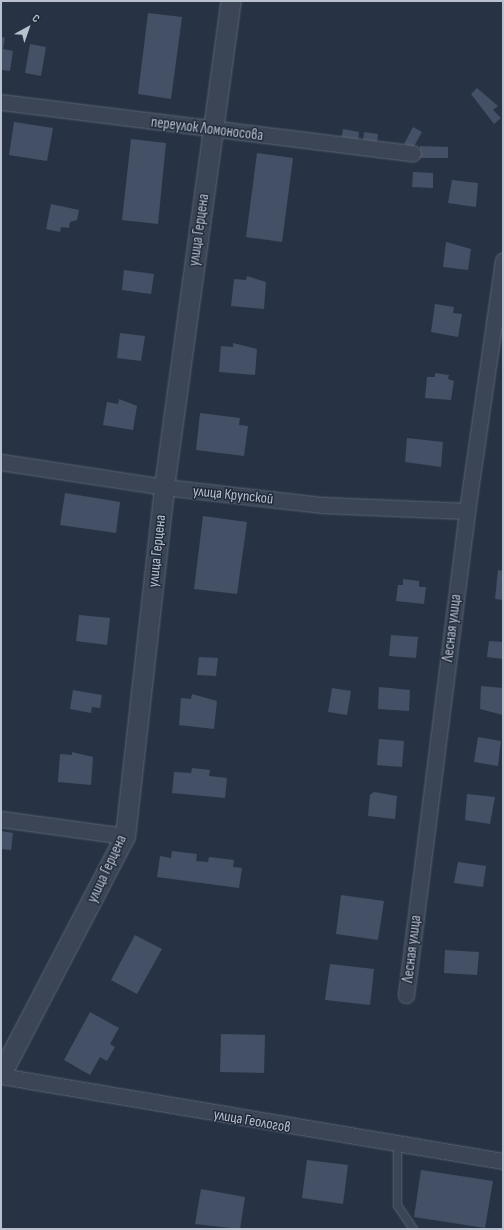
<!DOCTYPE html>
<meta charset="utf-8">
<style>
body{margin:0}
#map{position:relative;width:504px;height:1230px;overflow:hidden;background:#273345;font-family:"Sofia Sans Condensed",sans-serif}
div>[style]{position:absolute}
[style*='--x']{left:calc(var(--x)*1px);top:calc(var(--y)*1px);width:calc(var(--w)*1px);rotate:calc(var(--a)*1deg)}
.building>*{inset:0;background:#445065}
.roads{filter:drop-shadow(0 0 1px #5a6372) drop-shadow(0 0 1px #5a6372)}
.service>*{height:7px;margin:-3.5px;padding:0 3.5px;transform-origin:3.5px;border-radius:3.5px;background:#3b4555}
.minor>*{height:15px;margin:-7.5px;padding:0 7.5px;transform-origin:7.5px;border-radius:7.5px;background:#3b4555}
.tertiary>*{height:19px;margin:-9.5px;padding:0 9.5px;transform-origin:9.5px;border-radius:9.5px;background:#3b4555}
span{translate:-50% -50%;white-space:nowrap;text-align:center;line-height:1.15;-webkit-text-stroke:3px #202a3a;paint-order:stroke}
.street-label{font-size:15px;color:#b9c0ce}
.frame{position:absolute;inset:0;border:2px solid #b9c0ce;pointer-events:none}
.north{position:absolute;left:8px;top:8px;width:40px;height:40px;-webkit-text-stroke:3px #202a3a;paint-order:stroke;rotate:40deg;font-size:11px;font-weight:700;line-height:16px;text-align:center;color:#b9c0ce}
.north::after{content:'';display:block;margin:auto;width:14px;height:18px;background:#b9c0ce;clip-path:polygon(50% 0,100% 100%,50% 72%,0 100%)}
</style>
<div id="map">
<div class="building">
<i style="clip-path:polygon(148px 13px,182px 17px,171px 99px,138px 94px)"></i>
<i style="clip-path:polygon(1px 37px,5px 38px,3px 49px,13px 51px,10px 71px,1px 70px)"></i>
<i style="clip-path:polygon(30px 44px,46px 47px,41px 76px,25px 73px)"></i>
<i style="clip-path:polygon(477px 88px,498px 106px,493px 110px,501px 118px,494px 124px,471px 94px)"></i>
<i style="clip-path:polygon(14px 122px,53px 128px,47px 161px,9px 155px)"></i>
<i style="clip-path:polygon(413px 127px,422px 132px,413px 148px,404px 144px)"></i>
<i style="clip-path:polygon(343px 129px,359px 132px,358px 142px,341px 139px)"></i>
<i style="clip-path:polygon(364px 132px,378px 134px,377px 143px,363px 141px)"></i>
<i style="clip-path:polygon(131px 139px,166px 143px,158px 224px,122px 220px)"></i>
<i style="clip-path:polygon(420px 146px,448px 147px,448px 158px,420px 158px)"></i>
<i style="clip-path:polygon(257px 153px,293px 158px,282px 242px,246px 237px)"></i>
<i style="clip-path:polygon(413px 172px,433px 173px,433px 188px,412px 187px)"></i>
<i style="clip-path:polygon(452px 180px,478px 183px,476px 207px,448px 203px)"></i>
<i style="clip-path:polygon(51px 204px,79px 210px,77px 220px,70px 222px,69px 228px,61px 227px,60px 232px,46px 229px)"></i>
<i style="clip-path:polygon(446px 242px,471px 249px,468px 270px,443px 267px)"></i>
<i style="clip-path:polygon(124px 270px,154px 274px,151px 294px,122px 290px)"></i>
<i style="clip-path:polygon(247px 276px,266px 282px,264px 309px,231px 306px,234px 279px,246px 280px)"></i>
<i style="clip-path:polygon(435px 304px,454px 307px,453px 313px,462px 314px,458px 337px,431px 332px)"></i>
<i style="clip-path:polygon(120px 333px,145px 336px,141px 361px,117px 358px)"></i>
<i style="clip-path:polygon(233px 343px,257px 349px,255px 375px,219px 372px,221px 346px,233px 347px)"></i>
<i style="clip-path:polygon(435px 373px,449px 375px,448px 379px,454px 381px,451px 400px,425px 398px,427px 377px,435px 377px)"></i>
<i style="clip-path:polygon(119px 399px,137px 406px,133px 430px,103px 425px,107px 402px,118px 404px)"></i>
<i style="clip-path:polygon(200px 413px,240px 418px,239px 425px,248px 426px,244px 456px,196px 450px)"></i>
<i style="clip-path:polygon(407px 438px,443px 442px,441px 467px,405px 462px)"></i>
<i style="clip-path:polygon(65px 493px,120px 502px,116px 533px,60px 525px)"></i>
<i style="clip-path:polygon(203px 516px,247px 522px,237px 594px,194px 589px)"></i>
<i style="clip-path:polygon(498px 570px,503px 571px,503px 600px,495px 599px)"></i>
<i style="clip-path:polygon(403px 579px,419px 581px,419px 587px,426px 587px,424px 604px,396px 601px,398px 585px,403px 585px)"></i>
<i style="clip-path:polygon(79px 615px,110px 618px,107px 645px,76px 641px)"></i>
<i style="clip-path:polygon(391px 635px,418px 637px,416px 658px,389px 656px)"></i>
<i style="clip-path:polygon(489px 641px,503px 642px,503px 659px,487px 657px)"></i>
<i style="clip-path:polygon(199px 657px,218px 658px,216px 676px,197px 675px)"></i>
<i style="clip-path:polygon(481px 686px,503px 688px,503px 715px,480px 709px)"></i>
<i style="clip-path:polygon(379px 687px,410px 690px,409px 711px,378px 709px)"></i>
<i style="clip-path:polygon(332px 688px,351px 691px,347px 715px,328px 712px)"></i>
<i style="clip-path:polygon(73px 690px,102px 695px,100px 708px,92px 707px,91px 713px,70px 709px)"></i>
<i style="clip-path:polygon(192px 694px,217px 701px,214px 729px,179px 725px,181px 698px,191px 699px)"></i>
<i style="clip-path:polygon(478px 737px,501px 741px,498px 766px,474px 762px)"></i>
<i style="clip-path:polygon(379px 739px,404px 741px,402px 767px,377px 765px)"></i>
<i style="clip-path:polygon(72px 752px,93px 757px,91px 785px,58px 782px,60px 754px,72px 755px)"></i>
<i style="clip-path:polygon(192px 768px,210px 770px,209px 776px,227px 778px,225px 798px,172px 793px,174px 772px,191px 773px)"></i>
<i style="clip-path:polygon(374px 792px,397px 796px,395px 819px,368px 816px,370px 795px)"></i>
<i style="clip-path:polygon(467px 794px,495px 797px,490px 824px,465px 820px)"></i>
<i style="clip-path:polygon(1px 831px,13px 833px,11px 850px,1px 849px)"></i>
<i style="clip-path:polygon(172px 851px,197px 854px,196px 861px,208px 862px,209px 857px,234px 860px,233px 867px,242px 868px,239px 888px,157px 877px,160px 856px,171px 858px)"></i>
<i style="clip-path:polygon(458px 862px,486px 866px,483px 887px,454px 883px)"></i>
<i style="clip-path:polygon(341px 895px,384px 901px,378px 940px,336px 934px)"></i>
<i style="clip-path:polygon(135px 935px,162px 949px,137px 994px,111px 980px)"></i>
<i style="clip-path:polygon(445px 950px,479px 952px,477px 975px,444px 973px)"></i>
<i style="clip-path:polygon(330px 964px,374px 969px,370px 1005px,325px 1000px)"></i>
<i style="clip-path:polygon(90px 1012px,119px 1028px,110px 1044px,115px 1047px,107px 1061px,100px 1057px,90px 1075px,64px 1060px)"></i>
<i style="clip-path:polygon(221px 1034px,265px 1035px,264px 1073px,220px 1072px)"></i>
<i style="clip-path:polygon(307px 1160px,348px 1165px,343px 1204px,302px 1198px)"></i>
<i style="clip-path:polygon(421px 1170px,493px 1181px,485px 1228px,414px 1217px)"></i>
<i style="clip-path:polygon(201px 1189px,245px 1197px,240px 1229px,195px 1224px)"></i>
</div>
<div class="roads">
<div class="service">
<i style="--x:397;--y:1145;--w:60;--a:90"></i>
<i style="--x:397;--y:1205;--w:29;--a:56"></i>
</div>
<div class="minor">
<i style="--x:1;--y:102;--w:415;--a:7.1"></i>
<i style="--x:1;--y:462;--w:165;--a:8.7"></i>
<i style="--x:164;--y:487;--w:160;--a:6.5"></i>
<i style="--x:323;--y:505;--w:144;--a:2.4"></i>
<i style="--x:1;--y:819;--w:125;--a:7.8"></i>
<i style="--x:406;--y:995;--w:488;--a:-82.8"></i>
<i style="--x:467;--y:511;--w:253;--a:-81.8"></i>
<i style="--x:1;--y:1076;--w:509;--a:9.61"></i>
</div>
<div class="tertiary">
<i style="--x:1;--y:1074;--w:268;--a:-62.5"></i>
<i style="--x:125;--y:836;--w:351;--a:-83.6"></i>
<i style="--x:164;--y:487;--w:491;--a:-82.2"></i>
</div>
</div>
<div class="street-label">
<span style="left:207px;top:129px;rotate:7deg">переулок Ломоносова</span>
<span style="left:199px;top:230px;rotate:-82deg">улица Герцена</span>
<span style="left:233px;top:495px;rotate:6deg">улица Крупской</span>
<span style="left:157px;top:551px;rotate:-84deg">улица Герцена</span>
<span style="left:452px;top:628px;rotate:-83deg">Лесная улица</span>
<span style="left:107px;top:869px;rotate:-65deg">улица Герцена</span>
<span style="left:412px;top:949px;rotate:-83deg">Лесная улица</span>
<span style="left:252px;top:1121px;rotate:10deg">улица Геологов</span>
</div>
<div class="frame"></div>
<div class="north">С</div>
</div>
